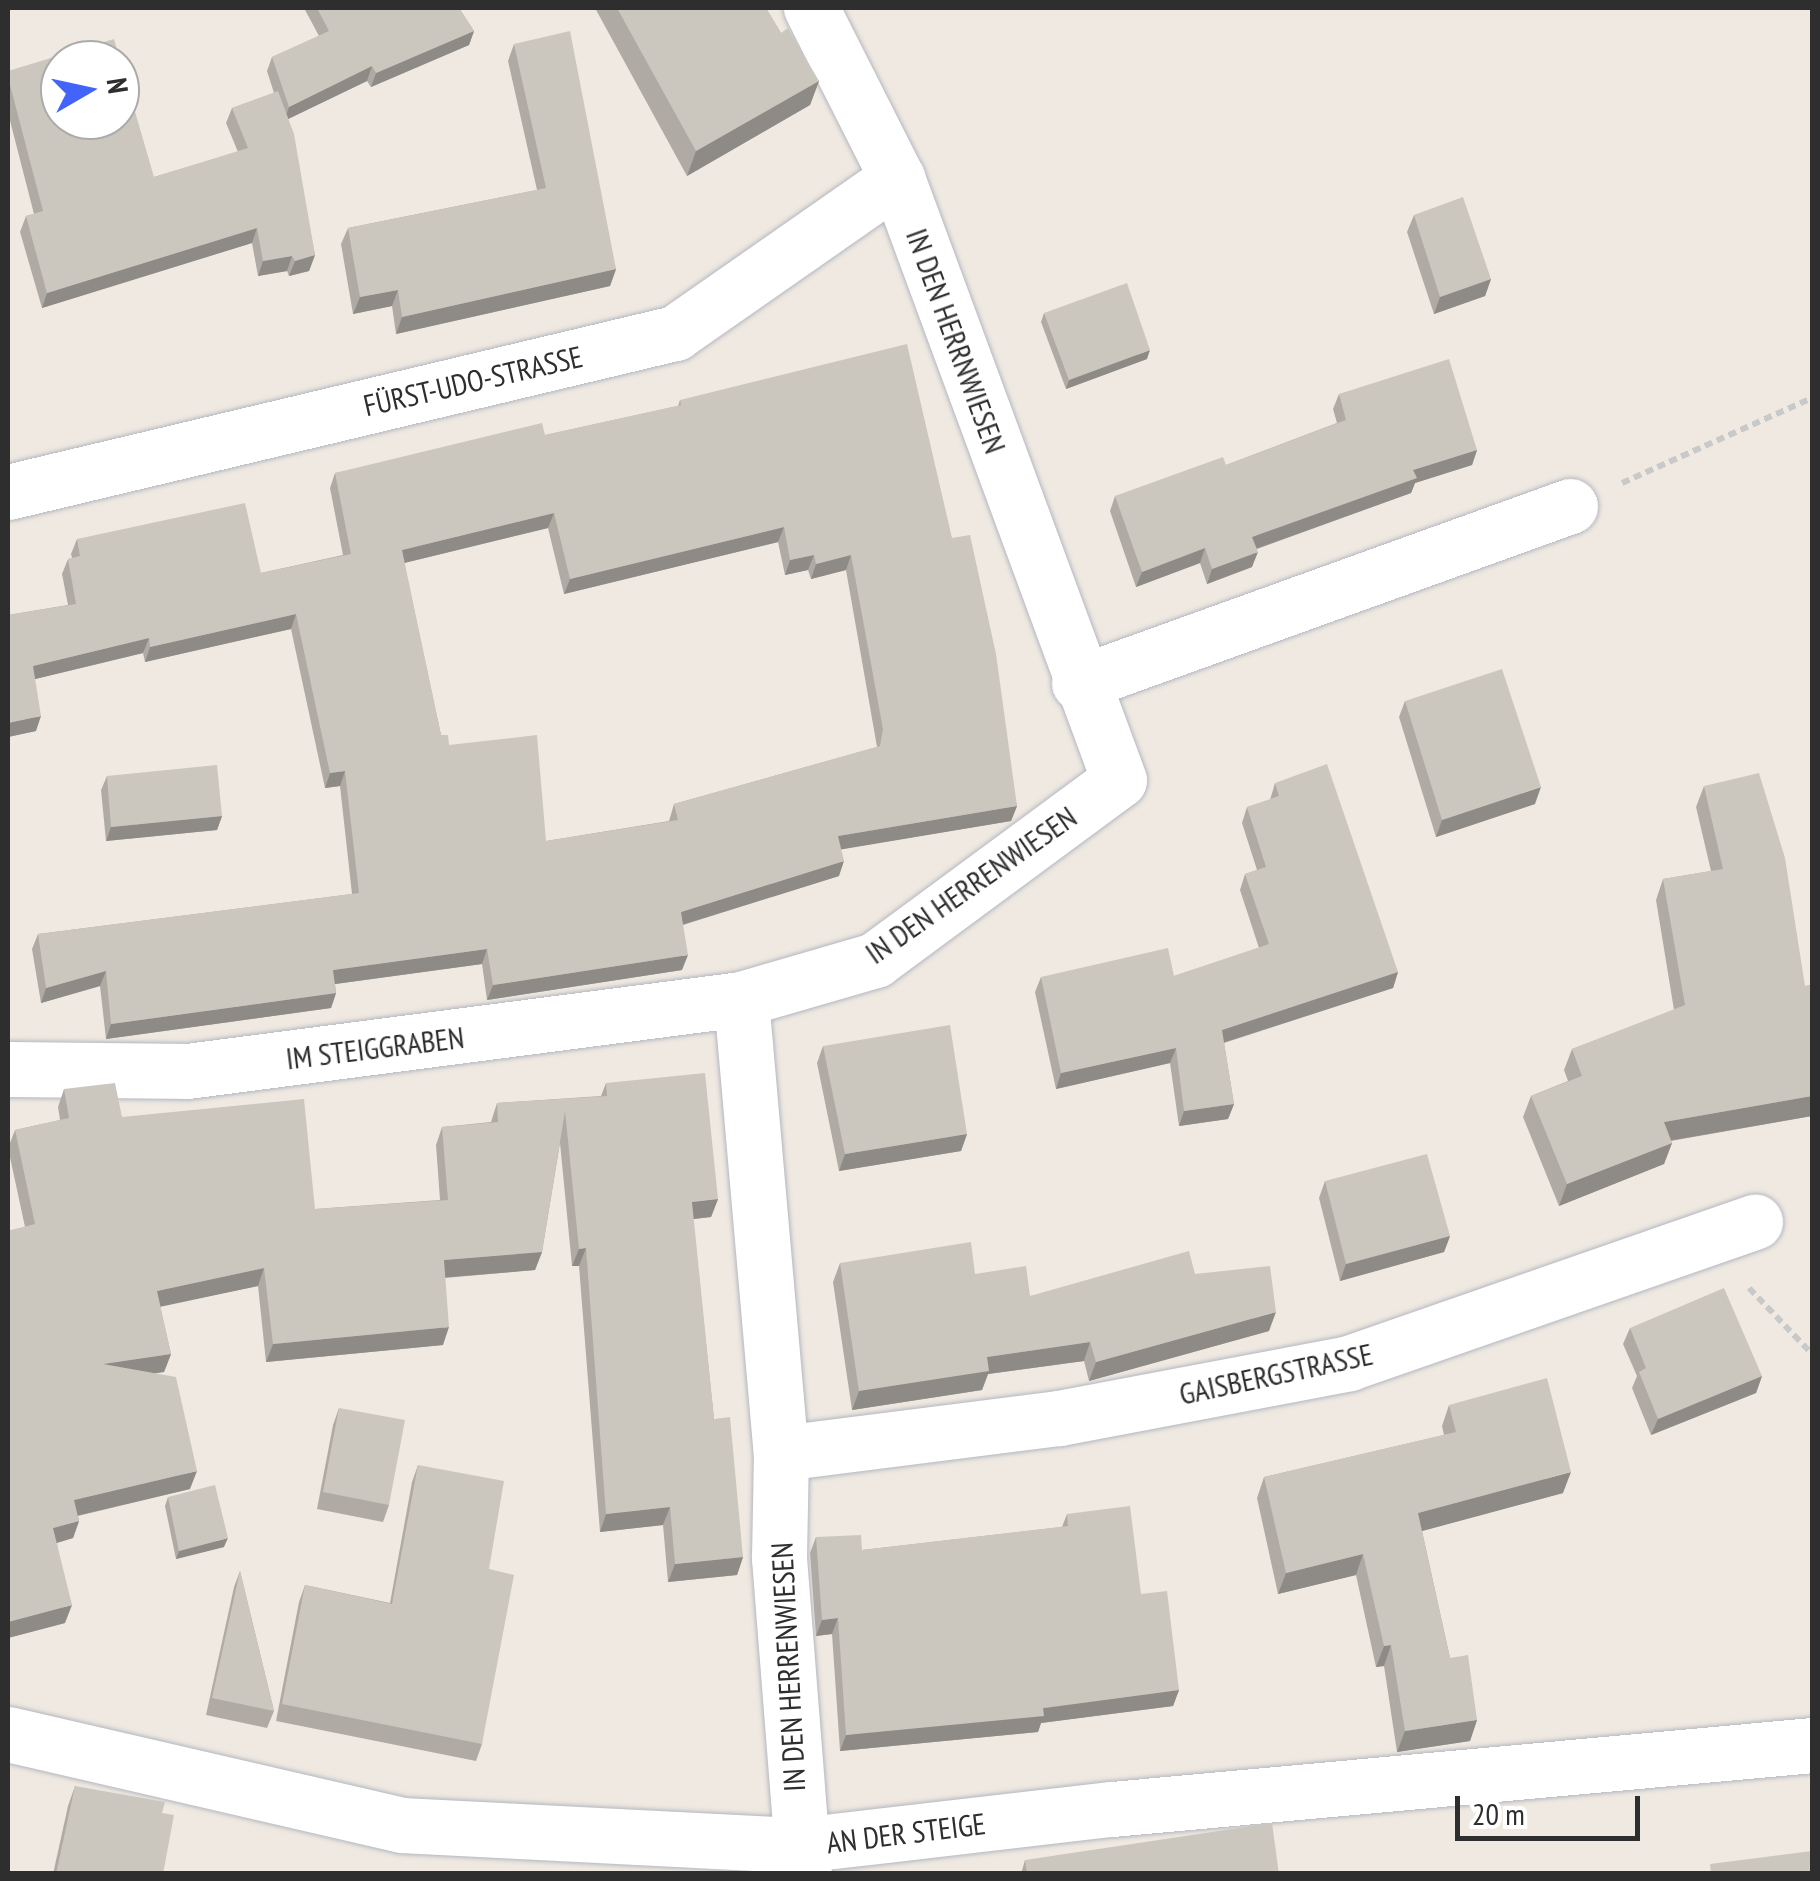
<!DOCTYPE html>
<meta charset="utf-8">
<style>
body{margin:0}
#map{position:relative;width:1820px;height:1881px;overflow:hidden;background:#efe9e1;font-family:"PT Sans Narrow",sans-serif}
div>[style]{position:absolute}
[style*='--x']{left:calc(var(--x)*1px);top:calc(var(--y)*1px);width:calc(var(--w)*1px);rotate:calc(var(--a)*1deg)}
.path>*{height:6px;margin-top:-3px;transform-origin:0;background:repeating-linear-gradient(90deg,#c9c9c9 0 8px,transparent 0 13px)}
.roads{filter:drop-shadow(0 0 2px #b4b7c1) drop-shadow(0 0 2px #b4b7c1)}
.minor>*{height:55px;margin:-27.5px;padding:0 27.5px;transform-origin:27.5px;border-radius:27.5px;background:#fff}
.wall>*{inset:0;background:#afaba4}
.shaded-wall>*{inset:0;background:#8e8b86}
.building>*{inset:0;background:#cbc7bf}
span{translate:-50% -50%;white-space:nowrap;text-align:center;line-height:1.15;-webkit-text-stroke:9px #fff;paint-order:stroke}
.street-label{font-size:30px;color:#2e2e2e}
.frame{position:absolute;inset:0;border:10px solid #2e2e2e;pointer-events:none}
.north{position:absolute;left:40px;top:40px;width:100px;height:100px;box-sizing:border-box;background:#fff;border:2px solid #ababab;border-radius:50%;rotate:81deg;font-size:28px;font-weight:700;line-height:40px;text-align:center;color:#2e2e2e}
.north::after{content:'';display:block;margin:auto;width:35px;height:45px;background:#4264fb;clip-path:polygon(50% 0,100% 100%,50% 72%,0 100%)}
.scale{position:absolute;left:1455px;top:1796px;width:185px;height:45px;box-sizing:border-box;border:5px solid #2e2e2e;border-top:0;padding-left:12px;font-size:30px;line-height:35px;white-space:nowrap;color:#2e2e2e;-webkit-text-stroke:8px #fff;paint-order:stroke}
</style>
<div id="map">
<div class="path">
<i style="--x:1622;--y:483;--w:208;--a:-24.1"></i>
<i style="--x:1749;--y:1288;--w:91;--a:46.3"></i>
</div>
<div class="roads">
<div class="minor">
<i style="--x:8;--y:492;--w:686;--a:-13.41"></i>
<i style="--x:675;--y:333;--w:271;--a:-34.9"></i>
<i style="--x:1079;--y:683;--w:522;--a:-19.82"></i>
<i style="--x:741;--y:999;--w:456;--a:85"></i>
<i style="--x:781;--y:1453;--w:105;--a:91.1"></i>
<i style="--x:779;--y:1558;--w:317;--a:85.5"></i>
<i style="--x:8;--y:1069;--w:179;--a:0.6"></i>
<i style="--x:187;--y:1071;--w:559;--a:-7.4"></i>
<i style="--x:741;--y:999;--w:140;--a:-16.2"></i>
<i style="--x:875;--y:960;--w:303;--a:-36.4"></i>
<i style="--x:1119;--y:780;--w:642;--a:-110.24"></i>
<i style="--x:897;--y:178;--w:191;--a:-116.8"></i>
<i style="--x:781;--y:1453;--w:280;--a:-7.2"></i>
<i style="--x:1059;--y:1418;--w:295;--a:-10.7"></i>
<i style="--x:1349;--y:1363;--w:430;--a:-19.2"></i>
<i style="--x:8;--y:1734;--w:403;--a:13"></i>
<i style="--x:401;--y:1825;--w:399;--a:2.9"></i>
<i style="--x:799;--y:1845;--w:315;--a:-6.6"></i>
<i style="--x:1112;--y:1809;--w:703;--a:-5.22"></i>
</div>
</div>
<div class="wall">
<i style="clip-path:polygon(304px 8px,459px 8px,474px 31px,469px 45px,371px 87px,367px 81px,288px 119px,315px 255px,309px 271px,289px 276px,287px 271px,258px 276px,252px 243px,42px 308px,20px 232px,26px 216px,34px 214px,8px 113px,8px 71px,154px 177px,238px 152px,226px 123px,232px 108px,274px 93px,267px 71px,272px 57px,319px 36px)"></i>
<i style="clip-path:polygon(595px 8px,766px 8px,781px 33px,819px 81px,810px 105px,687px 176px)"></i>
<i style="clip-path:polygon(514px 44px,616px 269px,610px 286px,396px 334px,392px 306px,353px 314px,341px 244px,348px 228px,537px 190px,508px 61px)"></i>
<i style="clip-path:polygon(1414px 215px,1491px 279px,1485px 296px,1434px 314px,1407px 232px)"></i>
<i style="clip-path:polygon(1044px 313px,1147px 359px,1066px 389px,1041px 322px)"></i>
<i style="clip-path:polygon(1339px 394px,1477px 450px,1472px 465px,1415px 483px,1411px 493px,1257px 549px,1252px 567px,1207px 584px,1200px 563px,1136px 587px,1110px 511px,1115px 496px,1226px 465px,1337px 423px,1333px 409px)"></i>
<i style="clip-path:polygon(evenodd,680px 400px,952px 538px,1017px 806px,1011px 821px,841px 849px,839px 876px,683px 925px,682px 970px,487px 1000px,482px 964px,335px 984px,336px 993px,331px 1008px,106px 1039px,100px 986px,41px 1003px,32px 949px,38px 934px,352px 894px,340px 786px,325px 788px,291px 629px,145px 662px,143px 653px,35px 679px,36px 731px,8px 737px,8px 615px,68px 605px,62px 574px,68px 559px,72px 558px,71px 554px,77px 539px,261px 573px,343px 555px,330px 488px,335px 473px,545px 435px,678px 406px,680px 400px,548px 528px,564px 594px,778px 542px,785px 575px,808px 570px,811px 579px,846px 570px,877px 747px,674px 804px,669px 821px,546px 841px,449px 745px,441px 735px,404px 563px,548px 528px)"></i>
<i style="clip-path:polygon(1405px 701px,1535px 804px,1436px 837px,1399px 717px)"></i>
<i style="clip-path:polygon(107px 776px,222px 816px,217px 830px,106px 841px,101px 790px)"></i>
<i style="clip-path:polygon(1275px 783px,1398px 972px,1393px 988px,1224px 1043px,1234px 1104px,1228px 1119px,1179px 1126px,1170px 1063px,1056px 1089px,1035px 992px,1041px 977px,1174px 976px,1259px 948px,1240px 890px,1245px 874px,1257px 870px,1242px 823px,1247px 807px,1270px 800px)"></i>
<i style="clip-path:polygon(1704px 786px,1805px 986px,1812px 985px,1812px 1116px,1671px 1141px,1672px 1143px,1664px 1164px,1559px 1206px,1523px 1117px,1531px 1096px,1568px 1081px,1564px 1070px,1572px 1049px,1674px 1010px,1656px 900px,1663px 879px,1711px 871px,1696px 807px)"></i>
<i style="clip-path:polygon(823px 1046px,967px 1134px,961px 1151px,839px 1171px,817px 1063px)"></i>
<i style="clip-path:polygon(606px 1083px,718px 1199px,711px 1217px,693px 1219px,714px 1419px,743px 1557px,737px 1575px,668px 1582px,663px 1525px,600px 1532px,579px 1266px,572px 1266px,560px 1143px,542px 1252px,535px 1270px,445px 1278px,443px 1345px,266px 1362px,258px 1286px,160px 1306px,171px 1354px,164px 1372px,155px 1373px,190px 1489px,78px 1516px,79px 1521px,73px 1538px,57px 1543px,65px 1623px,8px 1638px,8px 1231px,25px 1227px,8px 1148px,15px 1130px,60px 1120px,58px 1107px,64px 1089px,315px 1209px,440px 1200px,436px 1145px,442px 1127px,491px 1122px,497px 1103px,601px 1096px)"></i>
<i style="clip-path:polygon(1325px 1181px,1450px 1236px,1444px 1252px,1340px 1281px,1319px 1198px)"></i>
<i style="clip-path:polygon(840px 1263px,975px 1274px,1030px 1296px,1195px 1274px,1269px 1331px,1089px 1381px,1084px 1361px,988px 1374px,982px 1390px,852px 1410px,833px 1282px)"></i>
<i style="clip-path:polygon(1630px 1328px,1762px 1376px,1756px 1393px,1651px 1435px,1632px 1388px,1637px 1376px,1623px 1344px)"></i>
<i style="clip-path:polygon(1449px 1405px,1563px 1493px,1422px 1531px,1450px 1658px,1477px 1720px,1470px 1741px,1397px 1752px,1384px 1666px,1376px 1667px,1356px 1575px,1278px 1594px,1257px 1498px,1264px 1477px,1444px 1435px,1442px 1426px)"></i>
<i style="clip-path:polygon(339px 1408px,389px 1505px,383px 1522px,317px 1509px,333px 1425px)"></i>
<i style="clip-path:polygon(418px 1465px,489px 1569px,482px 1744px,476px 1761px,276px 1721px,299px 1602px,305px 1585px,390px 1603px,412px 1482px)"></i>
<i style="clip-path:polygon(168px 1497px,224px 1547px,176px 1559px,165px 1506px)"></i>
<i style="clip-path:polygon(1067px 1514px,1141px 1594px,1179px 1690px,1173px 1706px,1041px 1723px,1038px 1732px,840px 1751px,832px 1634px,816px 1636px,810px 1553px,816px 1537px,862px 1550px,1062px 1527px)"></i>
<i style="clip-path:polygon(240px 1571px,274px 1711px,267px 1728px,206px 1715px,234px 1587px)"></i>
<i style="clip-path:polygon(75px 1786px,162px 1813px,163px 1874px,53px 1874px,68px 1806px)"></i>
<i style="clip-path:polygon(1025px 1860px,1279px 1874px,1021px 1874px)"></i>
</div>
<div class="shaded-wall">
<i style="clip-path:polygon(474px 31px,469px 45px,371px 87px,376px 73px)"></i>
<i style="clip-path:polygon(372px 66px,367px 81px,284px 121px,289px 107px)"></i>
<i style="clip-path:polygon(819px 81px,810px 105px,687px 176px,696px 151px)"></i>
<i style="clip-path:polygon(257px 228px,252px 243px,42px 308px,47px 293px)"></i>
<i style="clip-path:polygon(315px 255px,309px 271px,289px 276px,295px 261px)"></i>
<i style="clip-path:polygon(292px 256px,287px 271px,258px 276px,263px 261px)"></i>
<i style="clip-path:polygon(616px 269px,610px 286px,396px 334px,402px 317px)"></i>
<i style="clip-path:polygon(1491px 279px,1485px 296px,1434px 314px,1440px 297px)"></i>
<i style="clip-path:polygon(398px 290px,392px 306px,353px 314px,360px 297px)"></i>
<i style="clip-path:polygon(1150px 350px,1147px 359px,1066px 389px,1069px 380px)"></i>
<i style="clip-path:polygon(1477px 450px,1472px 465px,1415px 483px,1411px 493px,1247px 552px,1252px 537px,1413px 470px)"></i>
<i style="clip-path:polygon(554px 513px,548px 528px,396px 565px,402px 550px)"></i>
<i style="clip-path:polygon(784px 527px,778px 542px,564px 594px,570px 579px)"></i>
<i style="clip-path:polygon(1205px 548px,1200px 563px,1136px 587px,1142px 572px)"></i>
<i style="clip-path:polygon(1258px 552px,1252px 567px,1207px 584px,1212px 569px)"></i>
<i style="clip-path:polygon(814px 555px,808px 570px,785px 575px,790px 560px)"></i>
<i style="clip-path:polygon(851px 555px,846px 570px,811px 579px,816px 564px)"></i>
<i style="clip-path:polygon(296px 614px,291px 629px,145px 662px,150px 647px)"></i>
<i style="clip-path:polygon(149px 638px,143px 653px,27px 681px,33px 666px)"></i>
<i style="clip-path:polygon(41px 716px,36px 731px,8px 737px,8px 723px)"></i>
<i style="clip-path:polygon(345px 771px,340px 786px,325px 788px,330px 773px)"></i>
<i style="clip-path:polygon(1541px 787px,1535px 804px,1436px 837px,1442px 820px)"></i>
<i style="clip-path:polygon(1017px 806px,1011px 821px,832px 851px,838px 836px)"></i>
<i style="clip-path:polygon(222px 816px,217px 830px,106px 841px,111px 827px)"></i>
<i style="clip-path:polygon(844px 861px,839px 876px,675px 927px,681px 912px)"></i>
<i style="clip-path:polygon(487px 949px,482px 964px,328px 985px,333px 970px)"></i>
<i style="clip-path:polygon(688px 955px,682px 970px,487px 1000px,493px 985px)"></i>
<i style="clip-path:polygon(106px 971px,100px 986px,41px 1003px,46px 988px)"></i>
<i style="clip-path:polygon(1398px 972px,1393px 988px,1216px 1045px,1222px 1030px)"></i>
<i style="clip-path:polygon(336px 993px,331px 1008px,106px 1039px,111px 1024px)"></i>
<i style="clip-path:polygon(1176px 1048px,1170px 1063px,1056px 1089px,1061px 1073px)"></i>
<i style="clip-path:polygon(1812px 1096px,1812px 1116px,1656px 1143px,1664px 1122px)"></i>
<i style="clip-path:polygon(1234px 1104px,1228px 1119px,1179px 1126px,1184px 1111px)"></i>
<i style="clip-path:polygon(967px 1134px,961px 1151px,839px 1171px,845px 1154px)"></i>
<i style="clip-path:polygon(1672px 1143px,1664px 1164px,1559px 1206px,1567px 1184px)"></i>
<i style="clip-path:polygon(718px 1199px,711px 1217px,685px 1220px,692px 1202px)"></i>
<i style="clip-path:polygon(1450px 1236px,1444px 1252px,1340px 1281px,1346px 1264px)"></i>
<i style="clip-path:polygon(586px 1248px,579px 1266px,572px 1266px,579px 1249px)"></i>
<i style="clip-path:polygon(542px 1252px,535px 1270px,438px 1278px,444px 1260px)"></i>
<i style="clip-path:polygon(264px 1268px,258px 1286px,150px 1309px,157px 1291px)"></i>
<i style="clip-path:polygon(1276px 1312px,1269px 1331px,1089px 1381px,1096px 1362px)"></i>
<i style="clip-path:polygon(449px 1327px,443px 1345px,266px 1362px,273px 1344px)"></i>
<i style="clip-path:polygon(1090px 1342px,1084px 1361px,988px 1374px,982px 1390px,852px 1410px,859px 1391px,987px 1357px)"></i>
<i style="clip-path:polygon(171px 1354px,164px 1372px,97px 1382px,103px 1364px)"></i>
<i style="clip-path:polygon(1762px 1376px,1756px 1393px,1651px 1435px,1658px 1419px)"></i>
<i style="clip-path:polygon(197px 1471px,190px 1489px,67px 1518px,74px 1500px)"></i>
<i style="clip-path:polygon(1571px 1472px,1563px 1493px,1411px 1534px,1418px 1513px)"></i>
<i style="clip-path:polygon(670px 1507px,663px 1525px,600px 1532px,606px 1514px)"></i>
<i style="clip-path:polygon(79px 1521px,73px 1538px,46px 1546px,53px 1528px)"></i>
<i style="clip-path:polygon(228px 1538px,224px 1547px,176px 1559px,179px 1551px)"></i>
<i style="clip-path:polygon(1363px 1554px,1356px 1575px,1278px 1594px,1286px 1573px)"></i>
<i style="clip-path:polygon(743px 1557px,737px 1575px,668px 1582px,675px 1564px)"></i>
<i style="clip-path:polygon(72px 1605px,65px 1623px,8px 1638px,8px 1622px)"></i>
<i style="clip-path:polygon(838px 1618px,832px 1634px,816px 1636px,822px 1620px)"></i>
<i style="clip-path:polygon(1391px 1645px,1384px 1666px,1376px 1667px,1384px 1646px)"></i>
<i style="clip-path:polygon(1179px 1690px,1173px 1706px,1041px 1723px,1038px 1732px,840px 1751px,846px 1735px)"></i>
<i style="clip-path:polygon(1477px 1720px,1470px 1741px,1397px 1752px,1405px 1731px)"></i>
</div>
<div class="building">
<i style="clip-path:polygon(317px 8px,459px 8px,474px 31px,376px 73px,372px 66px,289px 107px,272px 57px,329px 31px)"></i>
<i style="clip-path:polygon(617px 8px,766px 8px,781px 33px,788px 28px,819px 81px,696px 151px)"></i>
<i style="clip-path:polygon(570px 31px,616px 269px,402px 317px,398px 290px,360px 297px,348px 228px,546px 188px,514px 44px)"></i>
<i style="clip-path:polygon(114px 39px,120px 60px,60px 60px,60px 120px,120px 120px,120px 60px,154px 177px,248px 148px,232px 108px,278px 91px,294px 134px,315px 255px,295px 261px,292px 256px,263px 261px,257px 228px,47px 293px,26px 216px,43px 211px,8px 77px,8px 71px)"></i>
<i style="clip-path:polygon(1463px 197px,1491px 279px,1440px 297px,1414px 215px)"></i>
<i style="clip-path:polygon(1127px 283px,1150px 350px,1069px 380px,1044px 313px)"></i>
<i style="clip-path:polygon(evenodd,907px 344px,952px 538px,970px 535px,996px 654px,1017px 806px,838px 836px,844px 861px,681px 912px,688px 955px,493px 985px,487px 949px,333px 970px,336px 993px,111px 1024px,106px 971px,46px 988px,38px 934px,359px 893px,345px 771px,330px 773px,296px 614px,150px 647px,149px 638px,33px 666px,41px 716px,8px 723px,8px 615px,76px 604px,68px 559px,80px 556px,77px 539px,245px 503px,261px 573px,351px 554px,335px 473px,542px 423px,545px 435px,681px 405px,680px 400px,907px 344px,554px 513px,570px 579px,784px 527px,790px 560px,814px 555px,816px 564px,851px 555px,883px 729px,880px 746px,674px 804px,678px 820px,546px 841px,537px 735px,449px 745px,448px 735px,441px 735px,402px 550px,554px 513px)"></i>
<i style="clip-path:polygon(1449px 359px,1477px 450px,1413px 470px,1417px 478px,1252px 537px,1258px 552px,1212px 569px,1205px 548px,1142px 572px,1115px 496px,1223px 457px,1226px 465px,1346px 420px,1339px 394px)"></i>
<i style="clip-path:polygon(1502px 669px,1541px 787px,1442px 820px,1405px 701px)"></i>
<i style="clip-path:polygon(1327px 764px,1398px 972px,1222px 1030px,1234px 1104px,1184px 1111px,1176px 1048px,1061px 1073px,1041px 977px,1168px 948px,1174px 976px,1269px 944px,1245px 874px,1266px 867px,1247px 807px,1279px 796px,1275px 783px)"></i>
<i style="clip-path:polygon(217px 765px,222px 816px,111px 827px,107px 776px)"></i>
<i style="clip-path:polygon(1759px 773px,1785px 858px,1805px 986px,1812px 985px,1812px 1096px,1664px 1122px,1672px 1143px,1567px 1184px,1531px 1096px,1582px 1076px,1572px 1049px,1685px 1005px,1663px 879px,1723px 869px,1704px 786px)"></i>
<i style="clip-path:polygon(950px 1025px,967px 1134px,845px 1154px,823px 1046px)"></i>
<i style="clip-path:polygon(705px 1073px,718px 1199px,692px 1202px,714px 1419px,730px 1417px,743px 1557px,675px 1564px,670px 1507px,606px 1514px,586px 1248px,579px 1249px,565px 1111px,542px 1252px,444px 1260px,449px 1327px,273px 1344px,264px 1268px,157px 1291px,171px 1354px,103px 1364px,176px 1377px,197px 1471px,74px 1500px,79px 1521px,53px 1528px,72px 1605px,8px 1622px,8px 1231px,35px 1224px,15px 1130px,69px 1118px,64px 1089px,115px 1083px,122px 1117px,304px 1099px,315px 1209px,448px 1200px,442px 1127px,498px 1122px,497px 1103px,607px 1096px,606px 1083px)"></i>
<i style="clip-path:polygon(1427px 1154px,1450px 1236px,1346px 1264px,1325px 1181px)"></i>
<i style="clip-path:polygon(971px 1242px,975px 1274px,1026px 1266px,1030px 1296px,1189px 1251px,1195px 1274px,1270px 1266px,1276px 1312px,1096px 1362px,1090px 1342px,987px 1357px,989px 1371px,859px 1391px,840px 1263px)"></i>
<i style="clip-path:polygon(1724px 1288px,1762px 1376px,1658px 1419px,1639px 1372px,1646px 1368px,1630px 1328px)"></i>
<i style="clip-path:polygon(1547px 1378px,1571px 1472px,1418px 1513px,1450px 1658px,1468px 1655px,1477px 1720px,1405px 1731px,1391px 1645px,1384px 1646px,1363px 1554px,1286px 1573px,1264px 1477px,1456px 1432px,1449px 1405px)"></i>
<i style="clip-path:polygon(339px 1408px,405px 1420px,389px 1505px,323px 1492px)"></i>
<i style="clip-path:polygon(418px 1465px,504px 1481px,489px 1569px,514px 1575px,482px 1744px,282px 1704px,305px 1585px,392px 1604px)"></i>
<i style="clip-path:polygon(215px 1485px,228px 1538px,179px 1551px,168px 1497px)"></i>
<i style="clip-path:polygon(1130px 1506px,1141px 1594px,1167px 1591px,1179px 1690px,1043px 1708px,1044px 1716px,846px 1735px,838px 1618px,822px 1620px,816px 1537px,861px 1535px,862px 1550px,1068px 1526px,1067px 1514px)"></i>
<i style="clip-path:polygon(240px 1571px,274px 1711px,212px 1698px)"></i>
<i style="clip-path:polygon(75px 1786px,165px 1802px,162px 1813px,174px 1815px,163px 1874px,56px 1874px)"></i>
<i style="clip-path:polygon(1272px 1823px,1279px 1874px,1027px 1874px,1025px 1860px)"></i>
<i style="clip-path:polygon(1812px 1851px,1812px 1874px,1711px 1874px,1710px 1864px)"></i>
</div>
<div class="street-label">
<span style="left:956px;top:341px;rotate:70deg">IN DEN HERRNWIESEN</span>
<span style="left:473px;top:381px;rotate:-13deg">FÜRST-UDO-STRASSE</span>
<span style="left:971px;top:885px;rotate:-35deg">IN DEN HERRENWIESEN</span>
<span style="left:375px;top:1048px;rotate:-7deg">IM STEIGGRABEN</span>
<span style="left:1276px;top:1374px;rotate:-12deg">GAISBERGSTRASSE</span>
<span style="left:788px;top:1667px;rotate:-93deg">IN DEN HERRENWIESEN</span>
<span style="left:906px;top:1833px;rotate:-7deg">AN DER STEIGE</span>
</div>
<div class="frame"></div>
<div class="north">N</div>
<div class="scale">20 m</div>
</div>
